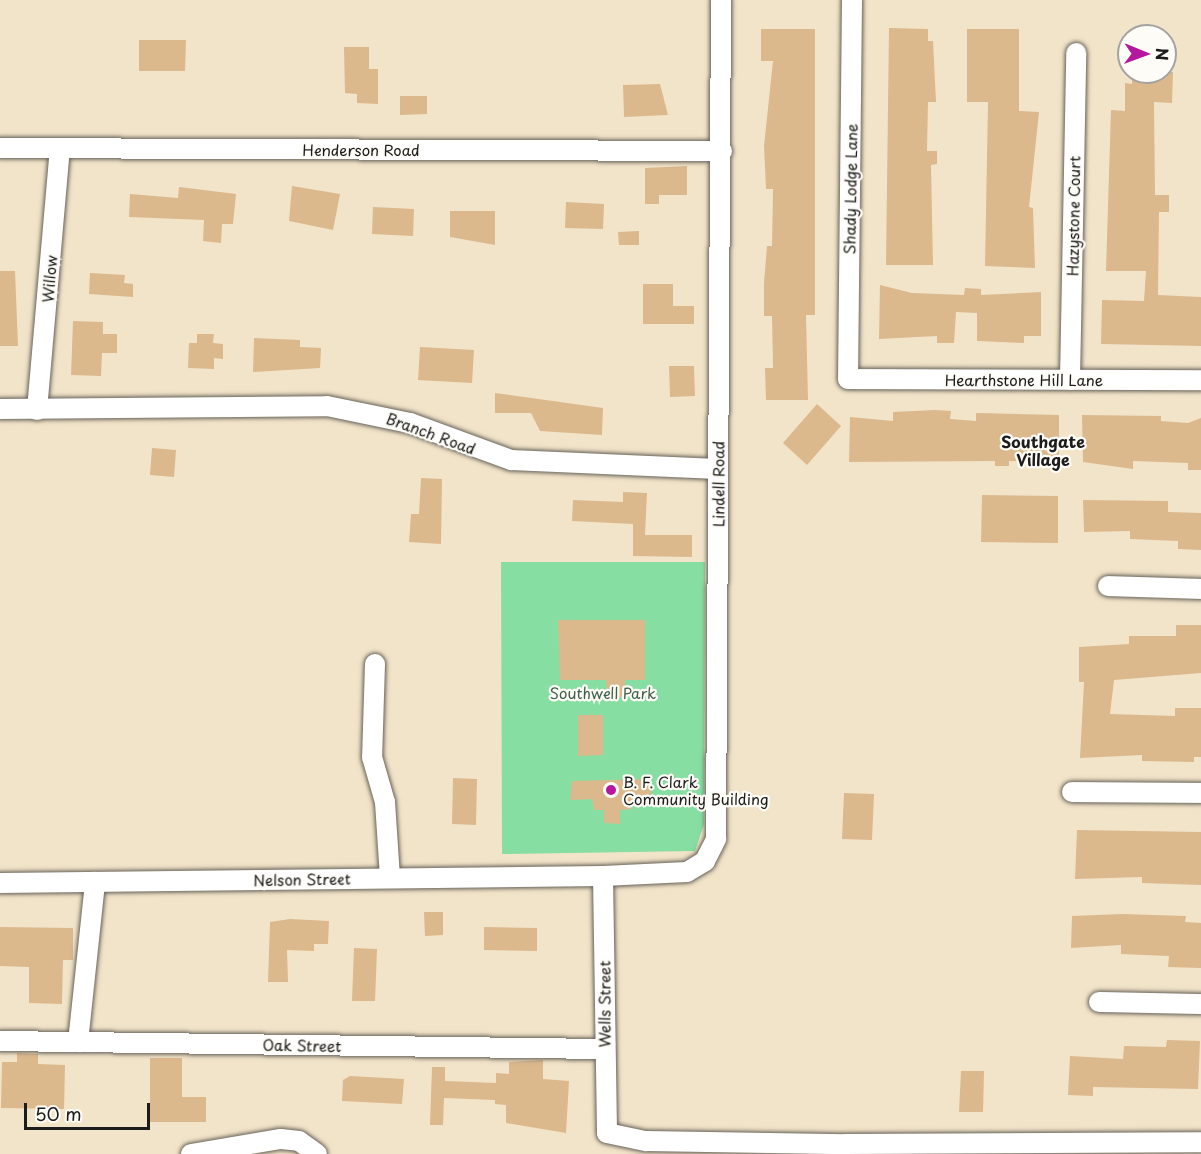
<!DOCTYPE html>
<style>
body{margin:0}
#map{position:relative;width:1201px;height:1154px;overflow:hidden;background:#f2e4c9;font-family:"Playpen Sans",sans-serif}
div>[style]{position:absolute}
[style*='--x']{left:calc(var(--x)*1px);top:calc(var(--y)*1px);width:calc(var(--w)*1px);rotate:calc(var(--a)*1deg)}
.green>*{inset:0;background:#87dea2}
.building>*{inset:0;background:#dcb88d}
.roads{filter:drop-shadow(0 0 2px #676259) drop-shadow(0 0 2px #676259)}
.minor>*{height:20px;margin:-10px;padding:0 10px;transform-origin:10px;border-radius:10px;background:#fff}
.dots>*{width:16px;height:16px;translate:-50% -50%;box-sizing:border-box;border:3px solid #fdfcf7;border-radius:50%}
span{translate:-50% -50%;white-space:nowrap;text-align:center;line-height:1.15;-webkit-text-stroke:4.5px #fdfcf7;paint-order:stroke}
.street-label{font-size:15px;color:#1c1c1c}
.park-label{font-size:15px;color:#41604b}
.poi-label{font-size:15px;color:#1c1c1c}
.left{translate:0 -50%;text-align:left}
.neighbourhood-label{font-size:16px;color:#1c1c1c;font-weight:700}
.north{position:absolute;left:1117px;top:24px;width:60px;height:60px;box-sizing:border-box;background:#fdfcf7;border:2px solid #a3a29f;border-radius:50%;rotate:91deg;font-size:16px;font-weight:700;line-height:24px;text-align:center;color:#1c1c1c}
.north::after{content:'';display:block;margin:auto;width:21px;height:27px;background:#b5179e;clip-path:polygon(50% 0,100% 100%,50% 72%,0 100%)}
.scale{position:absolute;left:24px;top:1103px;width:126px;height:27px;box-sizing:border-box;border:3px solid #1c1c1c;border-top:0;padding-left:8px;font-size:18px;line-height:21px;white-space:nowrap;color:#1c1c1c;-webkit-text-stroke:4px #fdfcf7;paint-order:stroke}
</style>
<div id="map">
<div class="green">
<i style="clip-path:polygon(501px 562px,705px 562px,704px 824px,695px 851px,502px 854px)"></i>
</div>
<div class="building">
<i style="clip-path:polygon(889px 28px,928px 29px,928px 41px,933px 41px,936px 102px,928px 102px,927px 151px,937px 151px,937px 164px,931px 165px,933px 265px,886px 265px)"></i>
<i style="clip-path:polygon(761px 29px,815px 29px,815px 315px,806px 315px,808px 400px,766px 400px,765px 368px,773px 368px,772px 316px,764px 316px,764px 283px,767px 246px,772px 246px,773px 189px,766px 189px,764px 146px,773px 61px,761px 61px)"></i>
<i style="clip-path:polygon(967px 29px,1019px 29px,1019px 111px,1039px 112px,1029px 207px,1033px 208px,1035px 268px,985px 266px,988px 102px,967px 102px)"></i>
<i style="clip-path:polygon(139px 40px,186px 40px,185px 71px,139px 71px)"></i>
<i style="clip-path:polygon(344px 47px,369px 47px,369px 69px,378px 69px,378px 104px,357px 103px,357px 94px,345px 93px)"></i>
<i style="clip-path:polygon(1132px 72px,1173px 72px,1172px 103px,1154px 102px,1155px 195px,1169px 195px,1169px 212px,1159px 212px,1158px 295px,1201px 297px,1201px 346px,1101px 344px,1102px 300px,1144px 301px,1146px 271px,1106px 271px,1111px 110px,1125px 111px,1125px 83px,1132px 84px)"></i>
<i style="clip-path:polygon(660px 84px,668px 115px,624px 117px,623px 85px)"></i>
<i style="clip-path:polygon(400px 96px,427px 96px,427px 114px,400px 115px)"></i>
<i style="clip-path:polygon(687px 166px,687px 195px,659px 195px,659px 204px,645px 204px,645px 168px)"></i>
<i style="clip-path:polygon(292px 186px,340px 194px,333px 230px,289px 221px)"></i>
<i style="clip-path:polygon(179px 187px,236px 194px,233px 224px,222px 224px,221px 243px,203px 241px,204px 220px,129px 217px,130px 194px,178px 198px)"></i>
<i style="clip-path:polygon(566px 202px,604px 204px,603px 229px,565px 228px)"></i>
<i style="clip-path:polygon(373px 207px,414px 209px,413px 236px,372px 234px)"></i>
<i style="clip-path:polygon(450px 211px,495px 211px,495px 245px,450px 237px)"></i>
<i style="clip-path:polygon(639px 231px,639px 245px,619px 245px,618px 232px)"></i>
<i style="clip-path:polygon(0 271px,15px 271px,18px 346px,0 346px)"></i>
<i style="clip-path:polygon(90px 273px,125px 275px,124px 283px,133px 284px,133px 297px,89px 294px)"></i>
<i style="clip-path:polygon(643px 284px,673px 284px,673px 306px,694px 306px,694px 324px,643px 324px)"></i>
<i style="clip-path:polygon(880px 285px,912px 293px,964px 295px,965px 288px,981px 289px,981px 295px,1041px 292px,1041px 336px,1024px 336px,1024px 343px,977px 341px,977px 313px,956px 312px,954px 343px,937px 343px,937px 336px,879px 339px)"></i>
<i style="clip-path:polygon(73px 321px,103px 322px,103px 334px,117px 334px,117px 353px,102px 353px,101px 376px,71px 375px)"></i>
<i style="clip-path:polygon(197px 334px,214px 334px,213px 343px,223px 344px,223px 359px,214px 358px,214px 369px,188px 368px,189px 343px,197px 343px)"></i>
<i style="clip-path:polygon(254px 338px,300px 340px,300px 347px,321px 348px,320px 368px,253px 372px)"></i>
<i style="clip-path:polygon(420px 347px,474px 350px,472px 383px,418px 380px)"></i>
<i style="clip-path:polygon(669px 366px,694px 366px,695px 396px,670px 397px)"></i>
<i style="clip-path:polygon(495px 393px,603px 408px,602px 435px,540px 431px,531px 413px,495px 413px)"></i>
<i style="clip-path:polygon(817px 404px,841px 426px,807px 465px,783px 443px)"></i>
<i style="clip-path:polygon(935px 410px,951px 411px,950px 419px,976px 421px,976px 413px,1059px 415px,1059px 462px,1009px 461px,1009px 466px,995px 466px,995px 461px,849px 462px,850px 417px,893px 421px,893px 412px)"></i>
<i style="clip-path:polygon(1082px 415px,1161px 416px,1161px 421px,1188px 423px,1201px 418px,1201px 470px,1188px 470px,1188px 463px,1133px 461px,1133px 469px,1083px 462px)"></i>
<i style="clip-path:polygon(152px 448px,176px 450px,174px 477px,150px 475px)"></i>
<i style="clip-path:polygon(421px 478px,442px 479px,441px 544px,409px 542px,411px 514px,419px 514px)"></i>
<i style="clip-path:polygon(623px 492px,647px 493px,645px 535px,692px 535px,692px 557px,633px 556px,633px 524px,572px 521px,573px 500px,623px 502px)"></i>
<i style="clip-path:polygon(982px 495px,1058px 496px,1058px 543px,981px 542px)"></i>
<i style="clip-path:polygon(1083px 500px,1168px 501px,1168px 512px,1201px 513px,1201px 550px,1178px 549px,1178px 541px,1130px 539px,1130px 531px,1084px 532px)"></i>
<i style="clip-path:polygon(558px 620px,645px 620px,645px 680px,625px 680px,625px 697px,607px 697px,606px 680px,560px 680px)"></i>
<i style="clip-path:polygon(1176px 625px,1201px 625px,1201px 673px,1114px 680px,1110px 714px,1175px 716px,1175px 708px,1201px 708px,1201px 757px,1194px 757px,1194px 762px,1142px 761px,1142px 755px,1080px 758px,1084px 682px,1079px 682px,1079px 647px,1129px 644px,1129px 636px,1176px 636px)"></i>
<i style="clip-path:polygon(578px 715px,603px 715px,603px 755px,578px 756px)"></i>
<i style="clip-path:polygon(453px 778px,477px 779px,476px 825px,452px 824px)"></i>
<i style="clip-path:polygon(651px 779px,651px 799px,633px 801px,632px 809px,620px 810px,620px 824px,604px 823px,604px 810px,594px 810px,592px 799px,570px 800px,572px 781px)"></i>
<i style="clip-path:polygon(844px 793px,874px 794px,872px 840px,842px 839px)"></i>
<i style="clip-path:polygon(1077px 830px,1201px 832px,1201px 885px,1142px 883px,1142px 877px,1075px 879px)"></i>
<i style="clip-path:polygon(424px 912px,443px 912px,443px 935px,425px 936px)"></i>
<i style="clip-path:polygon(1122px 914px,1186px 916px,1185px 922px,1201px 923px,1201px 968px,1168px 967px,1169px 956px,1121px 954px,1121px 945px,1071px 948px,1072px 916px)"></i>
<i style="clip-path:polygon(290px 919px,329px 921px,328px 944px,314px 944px,314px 951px,287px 950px,288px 982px,268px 982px,270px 922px)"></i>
<i style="clip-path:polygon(0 927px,73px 928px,73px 960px,63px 960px,62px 1004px,29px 1003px,29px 967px,0 966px)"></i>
<i style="clip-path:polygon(484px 927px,537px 928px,537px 951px,484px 950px)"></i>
<i style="clip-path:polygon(354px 948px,377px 949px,375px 1001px,352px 1001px)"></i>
<i style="clip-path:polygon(1167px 1040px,1200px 1041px,1198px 1089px,1093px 1087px,1093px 1096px,1068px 1095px,1070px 1056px,1123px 1059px,1124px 1046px,1166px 1047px)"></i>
<i style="clip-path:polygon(17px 1053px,38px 1054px,38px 1064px,65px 1065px,64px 1109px,1px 1108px,2px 1062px,17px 1062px)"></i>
<i style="clip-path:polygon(150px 1058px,182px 1058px,182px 1097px,206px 1097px,206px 1122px,150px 1122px)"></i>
<i style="clip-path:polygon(543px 1060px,543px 1079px,569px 1081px,566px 1133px,506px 1123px,506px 1105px,495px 1104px,495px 1100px,444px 1098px,443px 1125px,430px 1125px,432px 1067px,445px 1067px,445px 1081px,496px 1083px,496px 1073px,509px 1074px,509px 1062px)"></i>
<i style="clip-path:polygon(961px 1071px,984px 1071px,983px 1112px,959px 1112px)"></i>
<i style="clip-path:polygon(350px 1076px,404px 1079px,402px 1104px,342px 1101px,343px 1080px)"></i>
</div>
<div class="roads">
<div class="minor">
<i style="--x:852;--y:0;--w:379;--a:90.6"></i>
<i style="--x:848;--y:379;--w:353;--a:0.2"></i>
<i style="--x:0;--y:148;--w:722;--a:0.24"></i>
<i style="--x:1070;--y:380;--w:327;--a:-88.9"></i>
<i style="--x:0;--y:409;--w:327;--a:-0.5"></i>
<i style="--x:327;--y:406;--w:85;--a:11.6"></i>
<i style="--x:410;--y:423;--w:108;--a:20.1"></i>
<i style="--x:511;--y:460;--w:207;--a:2.5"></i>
<i style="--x:37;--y:410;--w:262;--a:-85"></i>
<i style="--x:1108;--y:586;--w:93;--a:1.8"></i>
<i style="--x:375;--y:664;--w:93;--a:91.8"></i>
<i style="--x:372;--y:757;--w:47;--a:73.9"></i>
<i style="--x:385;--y:802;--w:76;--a:86.2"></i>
<i style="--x:1072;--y:792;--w:129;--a:0.4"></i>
<i style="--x:603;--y:876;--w:257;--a:89.1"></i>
<i style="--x:607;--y:1133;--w:40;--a:12"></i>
<i style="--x:646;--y:1141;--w:200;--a:0.9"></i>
<i style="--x:846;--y:1144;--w:355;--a:-0.3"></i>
<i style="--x:0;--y:883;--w:603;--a:-0.67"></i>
<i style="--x:603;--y:876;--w:84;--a:-2.7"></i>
<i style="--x:687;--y:872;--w:21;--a:-31"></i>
<i style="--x:705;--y:861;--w:25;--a:-63"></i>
<i style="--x:716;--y:839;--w:839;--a:-89.66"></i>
<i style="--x:1099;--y:1002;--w:102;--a:1.1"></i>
<i style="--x:0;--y:1041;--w:604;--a:0.76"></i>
<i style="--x:78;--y:1042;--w:161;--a:-83.9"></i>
<i style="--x:191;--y:1154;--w:91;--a:-9.5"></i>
<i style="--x:281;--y:1139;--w:18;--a:6"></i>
<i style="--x:299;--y:1141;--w:22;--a:36"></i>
</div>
</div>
<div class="dots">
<i style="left:611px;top:790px;background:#b5179e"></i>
</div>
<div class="street-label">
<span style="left:361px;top:150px">Henderson Road</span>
<span style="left:850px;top:189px;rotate:-89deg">Shady Lodge Lane</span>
<span style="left:1073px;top:216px;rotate:-89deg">Hazystone Court</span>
<span style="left:49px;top:279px;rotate:-85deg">Willow</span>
<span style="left:1024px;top:380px">Hearthstone Hill Lane</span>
<span style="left:431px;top:433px;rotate:20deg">Branch Road</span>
<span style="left:718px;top:484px;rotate:-90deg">Lindell Road</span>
<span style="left:302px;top:879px;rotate:-1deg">Nelson Street</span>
<span style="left:604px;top:1004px;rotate:-90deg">Wells Street</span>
<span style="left:302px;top:1045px;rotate:1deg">Oak Street</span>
</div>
<div class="park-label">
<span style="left:603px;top:693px">Southwell Park</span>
</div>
<div class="poi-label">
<span class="left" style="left:623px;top:790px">B. F. Clark<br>Community Building</span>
</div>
<div class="neighbourhood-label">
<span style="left:1043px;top:450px">Southgate<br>Village</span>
</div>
<div class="north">N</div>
<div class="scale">50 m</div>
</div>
